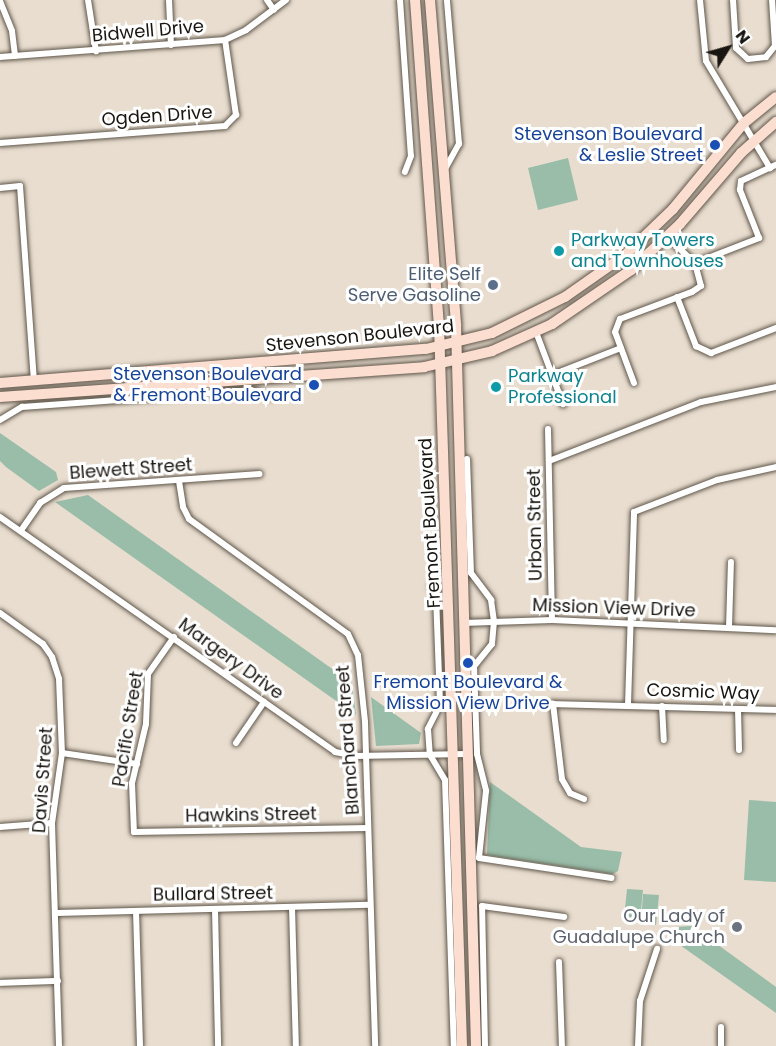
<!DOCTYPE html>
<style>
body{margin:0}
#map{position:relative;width:776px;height:1046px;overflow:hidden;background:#e8ddcf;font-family:Poppins,sans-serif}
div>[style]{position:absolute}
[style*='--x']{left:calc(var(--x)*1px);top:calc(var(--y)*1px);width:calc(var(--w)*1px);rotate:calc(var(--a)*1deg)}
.green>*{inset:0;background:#99bda8}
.roads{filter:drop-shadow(0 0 2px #5f564a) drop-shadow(0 0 2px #5f564a)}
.street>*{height:6px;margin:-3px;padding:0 3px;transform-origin:3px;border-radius:3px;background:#fff}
.primary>*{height:10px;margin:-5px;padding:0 5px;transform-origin:5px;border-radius:5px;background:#fcded0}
.dots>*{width:16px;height:16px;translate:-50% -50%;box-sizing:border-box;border:3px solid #fff;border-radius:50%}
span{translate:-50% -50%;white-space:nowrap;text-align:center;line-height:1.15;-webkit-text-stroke:6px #fff;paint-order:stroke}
.street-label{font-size:18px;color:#191510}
.transit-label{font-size:18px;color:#164399}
.right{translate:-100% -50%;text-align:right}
.culture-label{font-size:18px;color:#0d838f}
.left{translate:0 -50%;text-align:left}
.service-label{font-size:18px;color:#4e5e75}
.worship-label{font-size:18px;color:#5b616d}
.north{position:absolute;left:698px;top:18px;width:60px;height:60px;-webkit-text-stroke:4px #fff;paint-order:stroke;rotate:53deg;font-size:16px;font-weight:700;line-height:24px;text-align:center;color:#191510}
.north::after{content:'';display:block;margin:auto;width:21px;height:27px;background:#191510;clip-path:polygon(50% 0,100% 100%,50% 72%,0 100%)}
</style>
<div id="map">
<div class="green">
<i style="clip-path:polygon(568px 158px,578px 200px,538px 210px,528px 168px)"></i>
<i style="clip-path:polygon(0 433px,56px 472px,58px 480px,39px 491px,6px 467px,0 461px)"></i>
<i style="clip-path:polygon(88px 495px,352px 683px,356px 715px,55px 502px)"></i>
<i style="clip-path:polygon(371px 697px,421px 733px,419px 744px,376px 746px)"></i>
<i style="clip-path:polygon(490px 782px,581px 847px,622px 852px,618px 871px,613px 874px,487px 855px)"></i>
<i style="clip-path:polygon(749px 800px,776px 802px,776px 882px,744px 880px)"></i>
<i style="clip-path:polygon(627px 889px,643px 890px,640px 920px,624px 919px)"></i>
<i style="clip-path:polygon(643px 894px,659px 895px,656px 925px,641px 924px)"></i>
<i style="clip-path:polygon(692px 926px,776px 987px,776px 1013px,670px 938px,674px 927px)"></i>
</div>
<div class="roads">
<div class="street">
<i style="--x:88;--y:0;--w:52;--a:81.1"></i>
<i style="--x:169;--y:0;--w:45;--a:87.5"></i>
<i style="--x:267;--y:0;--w:12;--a:55"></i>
<i style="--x:400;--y:0;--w:156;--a:86"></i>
<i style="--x:411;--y:156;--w:17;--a:111"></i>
<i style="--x:700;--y:0;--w:61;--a:84.4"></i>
<i style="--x:706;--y:61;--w:125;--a:59.1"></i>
<i style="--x:733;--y:0;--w:48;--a:86.4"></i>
<i style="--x:736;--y:48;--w:16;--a:43"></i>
<i style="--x:748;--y:59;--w:18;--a:-6"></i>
<i style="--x:766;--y:57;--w:14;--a:-51"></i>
<i style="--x:775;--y:46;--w:46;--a:-93.7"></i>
<i style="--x:0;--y:1;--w:32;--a:68"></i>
<i style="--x:12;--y:31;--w:25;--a:83"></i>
<i style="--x:0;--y:57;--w:226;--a:-4.3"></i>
<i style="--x:225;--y:40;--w:23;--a:-25"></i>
<i style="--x:246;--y:30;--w:50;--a:-36.9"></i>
<i style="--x:0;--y:143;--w:226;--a:-4.3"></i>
<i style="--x:225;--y:126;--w:16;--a:-45"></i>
<i style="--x:236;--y:115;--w:76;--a:-98.3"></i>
<i style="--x:445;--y:169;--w:29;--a:-61"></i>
<i style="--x:459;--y:144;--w:144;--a:-94.8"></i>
<i style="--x:0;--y:188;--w:20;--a:-6"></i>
<i style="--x:20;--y:186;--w:196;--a:85.9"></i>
<i style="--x:667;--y:237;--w:38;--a:43"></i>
<i style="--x:677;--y:297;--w:53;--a:68.8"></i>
<i style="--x:696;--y:346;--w:17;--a:25"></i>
<i style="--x:711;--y:353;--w:70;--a:-21"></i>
<i style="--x:536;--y:332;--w:77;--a:69.4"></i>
<i style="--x:552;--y:375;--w:74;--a:-21.4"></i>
<i style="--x:634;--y:383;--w:54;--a:-110.4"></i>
<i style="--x:615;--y:332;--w:14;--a:-69"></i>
<i style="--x:620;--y:319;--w:77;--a:-20.6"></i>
<i style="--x:692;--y:292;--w:11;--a:-34"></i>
<i style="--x:701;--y:286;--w:24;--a:-105"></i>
<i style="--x:695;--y:263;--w:69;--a:-21.3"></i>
<i style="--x:759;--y:238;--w:52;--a:-111.6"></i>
<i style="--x:740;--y:190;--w:9;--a:-84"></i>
<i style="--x:741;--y:181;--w:38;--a:-25"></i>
<i style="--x:0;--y:420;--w:26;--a:-31"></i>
<i style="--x:22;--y:407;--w:230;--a:-4.2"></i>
<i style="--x:251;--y:390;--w:20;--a:20"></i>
<i style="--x:548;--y:429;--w:191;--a:88.8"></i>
<i style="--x:467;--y:459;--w:114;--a:88"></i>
<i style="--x:471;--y:573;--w:34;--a:53"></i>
<i style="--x:491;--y:600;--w:21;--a:82"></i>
<i style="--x:494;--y:621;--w:23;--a:95"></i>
<i style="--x:492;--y:644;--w:28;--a:129"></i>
<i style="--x:474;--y:666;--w:88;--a:88"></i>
<i style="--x:477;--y:754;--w:38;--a:76"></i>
<i style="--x:486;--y:791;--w:67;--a:96"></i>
<i style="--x:479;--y:858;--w:134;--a:8.6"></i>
<i style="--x:549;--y:461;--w:163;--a:-21.2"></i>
<i style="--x:701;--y:402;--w:76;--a:-11.3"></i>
<i style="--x:179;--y:481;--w:26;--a:81"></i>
<i style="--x:183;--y:507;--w:13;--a:63"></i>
<i style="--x:189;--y:519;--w:196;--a:35.9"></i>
<i style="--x:348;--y:634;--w:23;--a:65"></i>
<i style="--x:358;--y:655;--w:67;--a:84"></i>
<i style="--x:365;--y:722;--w:324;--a:88.2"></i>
<i style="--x:0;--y:517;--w:409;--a:35"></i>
<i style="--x:335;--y:752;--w:20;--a:11"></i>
<i style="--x:355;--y:756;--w:111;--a:-1"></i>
<i style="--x:22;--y:529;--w:32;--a:-55"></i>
<i style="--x:40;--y:503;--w:28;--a:-32"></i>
<i style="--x:64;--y:488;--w:196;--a:-4.1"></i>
<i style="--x:432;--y:586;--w:10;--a:66"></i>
<i style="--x:436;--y:595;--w:110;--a:87.9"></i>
<i style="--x:440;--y:705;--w:27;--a:117"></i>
<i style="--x:428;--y:729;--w:26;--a:86"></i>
<i style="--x:430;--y:755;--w:29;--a:59"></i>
<i style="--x:445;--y:780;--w:266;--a:88.1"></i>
<i style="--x:0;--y:613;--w:53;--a:35.8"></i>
<i style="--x:43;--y:644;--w:16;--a:55"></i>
<i style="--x:52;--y:657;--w:23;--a:72"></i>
<i style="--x:59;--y:679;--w:74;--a:87.7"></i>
<i style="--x:62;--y:753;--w:71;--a:98.1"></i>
<i style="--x:52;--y:823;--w:223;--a:88.2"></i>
<i style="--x:463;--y:623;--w:89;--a:-1.9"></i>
<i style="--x:552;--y:620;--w:224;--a:2.6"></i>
<i style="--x:729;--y:628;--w:66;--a:-88.3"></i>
<i style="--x:174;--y:637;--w:45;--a:125.1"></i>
<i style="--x:148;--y:674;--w:50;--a:92.3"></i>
<i style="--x:146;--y:724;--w:61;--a:103.3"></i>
<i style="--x:132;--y:783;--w:49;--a:87.7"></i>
<i style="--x:134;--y:832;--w:234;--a:-1"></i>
<i style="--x:628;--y:705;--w:193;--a:-88.2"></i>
<i style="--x:634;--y:512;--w:89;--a:-21.1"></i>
<i style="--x:717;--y:480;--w:60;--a:-12.4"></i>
<i style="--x:662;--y:706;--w:34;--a:87"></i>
<i style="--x:738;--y:709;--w:41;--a:88.6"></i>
<i style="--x:236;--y:743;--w:50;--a:-55.7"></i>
<i style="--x:62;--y:753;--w:76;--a:8.3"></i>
<i style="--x:584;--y:799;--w:15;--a:-157"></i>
<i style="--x:570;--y:793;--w:16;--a:-120"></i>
<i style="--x:562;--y:779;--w:76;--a:-96.8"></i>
<i style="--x:553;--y:704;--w:223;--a:1.5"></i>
<i style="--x:0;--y:827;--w:52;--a:-4.4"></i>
<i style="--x:292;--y:907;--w:139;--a:88.4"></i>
<i style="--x:215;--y:909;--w:137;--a:88.7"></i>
<i style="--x:136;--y:911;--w:135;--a:88.3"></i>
<i style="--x:57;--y:913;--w:312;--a:-1.5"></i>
<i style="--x:559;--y:962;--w:84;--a:88"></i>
<i style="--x:0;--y:983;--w:58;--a:-2"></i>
<i style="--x:485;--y:1046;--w:140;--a:-91.2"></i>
<i style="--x:482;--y:906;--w:83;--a:7.6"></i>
<i style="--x:638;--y:1046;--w:45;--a:-87.5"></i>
<i style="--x:640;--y:1001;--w:55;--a:-71.9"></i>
<i style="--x:721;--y:1046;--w:19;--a:-90"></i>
</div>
<div class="primary">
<i style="--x:415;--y:0;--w:327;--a:85.8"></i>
<i style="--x:439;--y:326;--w:720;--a:88.17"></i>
<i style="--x:430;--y:0;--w:327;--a:85.4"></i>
<i style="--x:456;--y:326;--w:720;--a:88.41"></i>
<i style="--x:0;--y:383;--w:427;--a:-4.6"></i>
<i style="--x:426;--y:349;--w:68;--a:-13.6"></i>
<i style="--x:492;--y:333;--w:81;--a:-26.3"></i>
<i style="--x:565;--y:297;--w:73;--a:-35"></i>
<i style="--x:625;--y:255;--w:66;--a:-43.8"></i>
<i style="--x:673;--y:209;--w:112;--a:-50.5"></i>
<i style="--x:744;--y:123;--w:41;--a:-39.1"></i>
<i style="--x:0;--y:397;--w:425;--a:-4"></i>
<i style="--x:424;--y:367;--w:70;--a:-13.2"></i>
<i style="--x:492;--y:351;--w:66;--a:-24.2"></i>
<i style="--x:552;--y:324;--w:96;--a:-34.4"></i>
<i style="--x:631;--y:270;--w:67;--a:-43.2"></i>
<i style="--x:680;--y:224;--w:94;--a:-49.3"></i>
<i style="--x:741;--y:153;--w:47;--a:-41.5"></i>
</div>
</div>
<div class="dots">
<i style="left:715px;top:145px;background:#1a4fb4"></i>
<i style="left:559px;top:251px;background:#0f9aa8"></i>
<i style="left:493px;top:285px;background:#5c6f8a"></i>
<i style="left:314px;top:385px;background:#1a4fb4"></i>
<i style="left:496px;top:387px;background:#0f9aa8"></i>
<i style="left:468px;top:663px;background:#1a4fb4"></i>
<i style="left:737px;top:927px;background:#6b7280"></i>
</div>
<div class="street-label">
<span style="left:148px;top:31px;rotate:-5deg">Bidwell Drive</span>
<span style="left:157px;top:116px;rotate:-4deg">Ogden Drive</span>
<span style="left:360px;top:336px;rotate:-6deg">Stevenson Boulevard</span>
<span style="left:131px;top:469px;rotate:-4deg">Blewett Street</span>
<span style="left:430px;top:523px;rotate:-93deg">Fremont Boulevard</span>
<span style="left:535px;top:525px;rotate:-91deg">Urban Street</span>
<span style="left:614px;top:608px;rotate:2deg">Mission View Drive</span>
<span style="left:231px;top:659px;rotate:36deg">Margery Drive</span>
<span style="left:703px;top:692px;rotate:2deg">Cosmic Way</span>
<span style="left:128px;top:729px;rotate:-81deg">Pacific Street</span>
<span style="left:348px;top:740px;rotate:-94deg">Blanchard Street</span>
<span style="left:43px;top:780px;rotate:-86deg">Davis Street</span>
<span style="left:251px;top:815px;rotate:-1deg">Hawkins Street</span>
<span style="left:213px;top:894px;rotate:-1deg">Bullard Street</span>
</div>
<div class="transit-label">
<span class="right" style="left:703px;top:145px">Stevenson Boulevard<br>&amp; Leslie Street</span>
<span class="right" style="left:302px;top:385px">Stevenson Boulevard<br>&amp; Fremont Boulevard</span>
<span style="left:468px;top:693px">Fremont Boulevard &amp;<br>Mission View Drive</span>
</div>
<div class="culture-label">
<span class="left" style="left:571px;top:251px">Parkway Towers<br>and Townhouses</span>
<span class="left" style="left:508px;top:387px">Parkway<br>Professional</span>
</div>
<div class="service-label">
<span class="right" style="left:481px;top:285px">Elite Self<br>Serve Gasoline</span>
</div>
<div class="worship-label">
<span class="right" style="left:725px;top:927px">Our Lady of<br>Guadalupe Church</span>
</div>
<div class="north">N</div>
</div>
